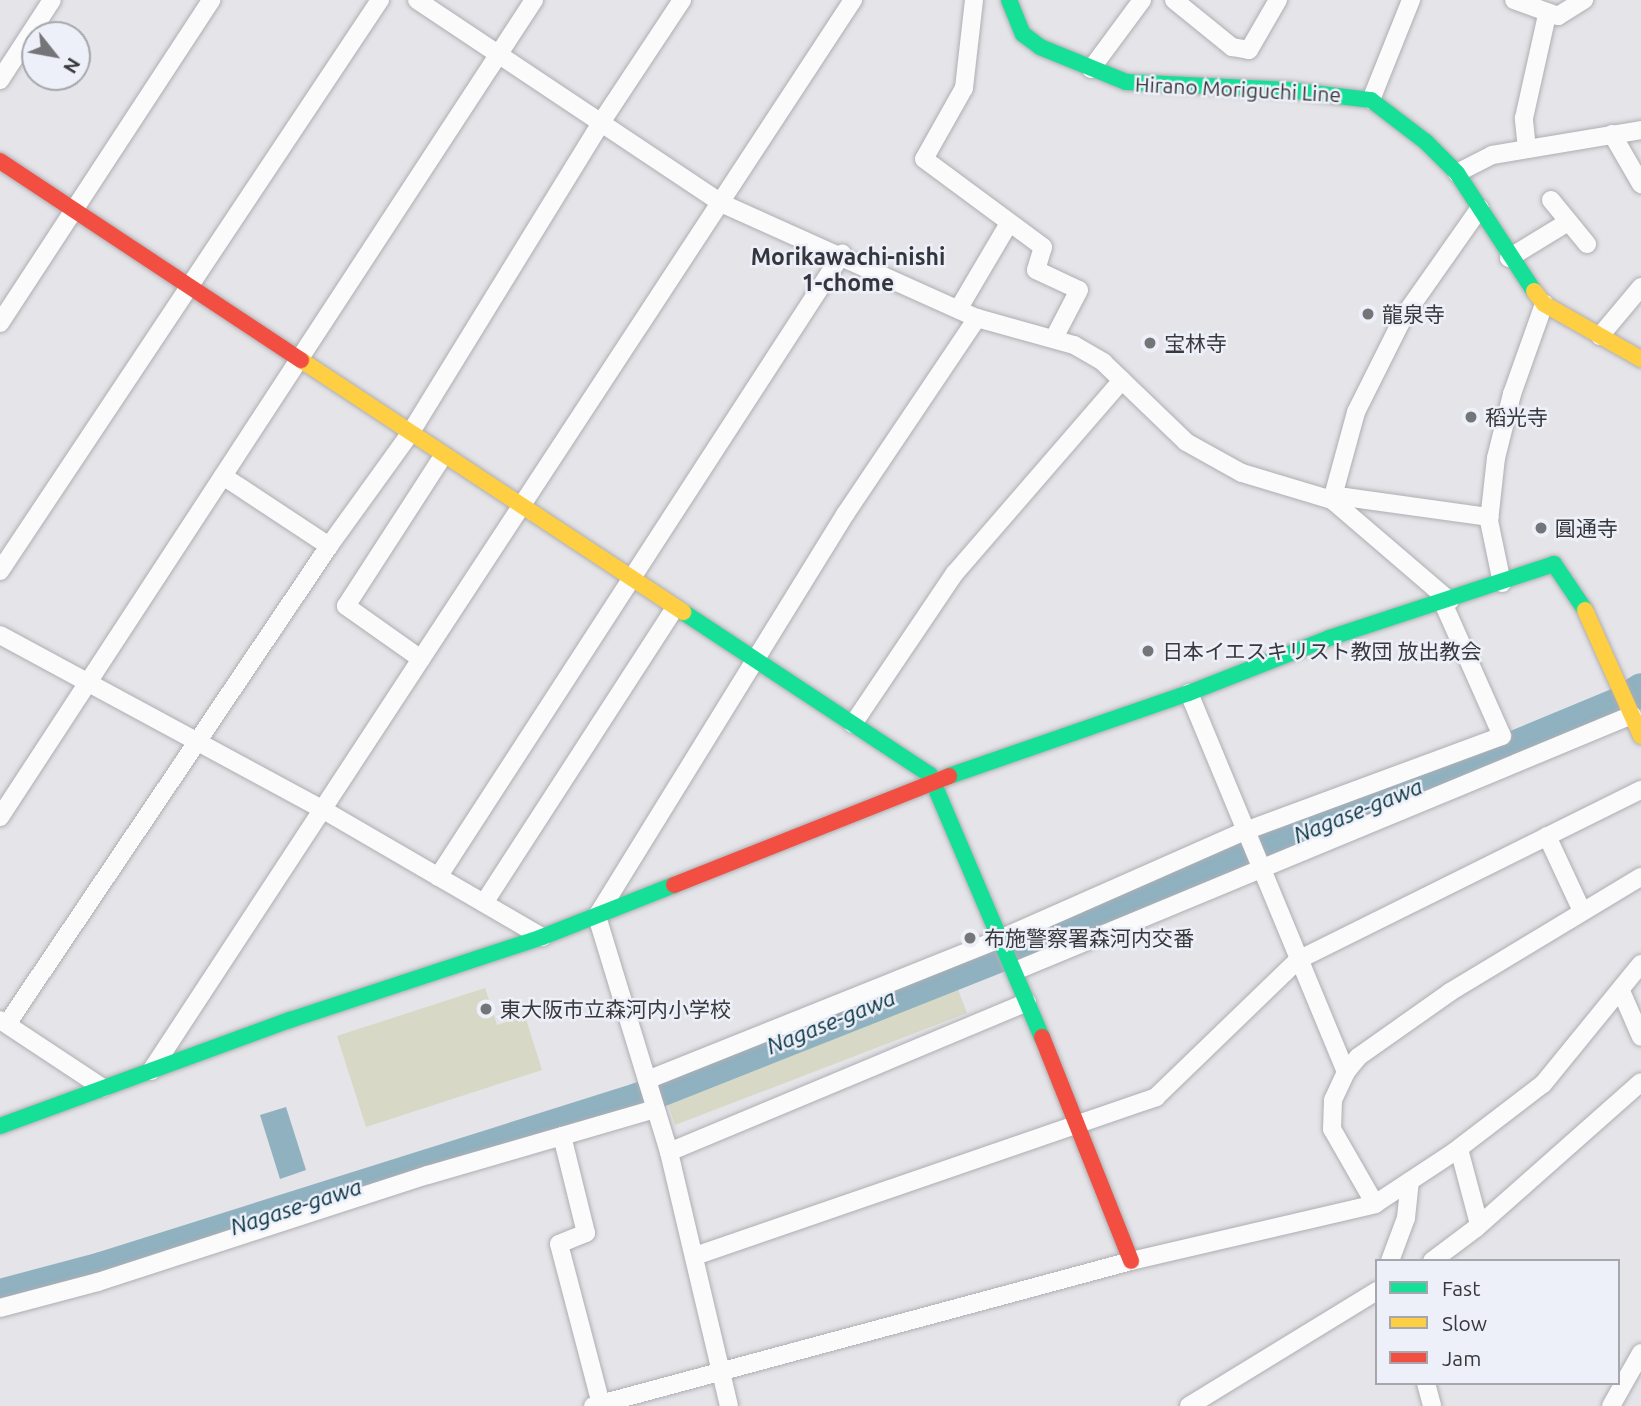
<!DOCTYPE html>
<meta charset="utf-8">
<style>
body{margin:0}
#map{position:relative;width:1641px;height:1406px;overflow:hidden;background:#e4e4e9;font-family:Ubuntu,"Noto Sans JP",sans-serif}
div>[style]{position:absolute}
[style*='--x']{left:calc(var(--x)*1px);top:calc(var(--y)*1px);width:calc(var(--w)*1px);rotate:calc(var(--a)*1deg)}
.green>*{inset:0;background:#d7d8c5}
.water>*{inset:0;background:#8fb1c0}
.river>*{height:33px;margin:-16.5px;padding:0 16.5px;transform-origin:16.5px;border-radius:16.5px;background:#8fb1c0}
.roads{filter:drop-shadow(0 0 2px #aeaeb2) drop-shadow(0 0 2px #aeaeb2)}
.street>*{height:18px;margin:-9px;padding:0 9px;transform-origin:9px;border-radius:9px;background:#fbfbfc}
.fast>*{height:16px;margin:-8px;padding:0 8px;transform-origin:8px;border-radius:8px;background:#16e098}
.slow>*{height:16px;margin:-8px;padding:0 8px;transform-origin:8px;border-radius:8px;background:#ffcf43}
.jam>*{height:16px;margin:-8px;padding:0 8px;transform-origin:8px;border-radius:8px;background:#f24e42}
.dots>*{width:19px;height:19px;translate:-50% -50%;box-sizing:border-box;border:4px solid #eef0f9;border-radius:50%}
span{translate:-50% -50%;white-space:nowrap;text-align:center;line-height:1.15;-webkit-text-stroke:5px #eef0f9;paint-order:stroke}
.street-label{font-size:21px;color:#38393c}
.poi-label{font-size:21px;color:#38393c}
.left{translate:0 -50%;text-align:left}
.neighbourhood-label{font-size:23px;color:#35363d;font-weight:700}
.water-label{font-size:23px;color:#063443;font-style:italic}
.legend{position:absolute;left:1375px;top:1259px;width:245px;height:126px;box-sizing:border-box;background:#eef0f9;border:2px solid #a5a7ad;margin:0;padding:9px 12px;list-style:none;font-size:21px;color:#38393c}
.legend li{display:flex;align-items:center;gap:14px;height:35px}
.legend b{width:35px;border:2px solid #a5a7ad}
.north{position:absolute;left:21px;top:21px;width:70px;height:70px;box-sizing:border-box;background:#eef0f9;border:2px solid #a5a7ad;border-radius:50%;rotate:121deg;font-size:19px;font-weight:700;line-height:28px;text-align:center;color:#38393c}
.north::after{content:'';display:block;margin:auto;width:24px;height:32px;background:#747579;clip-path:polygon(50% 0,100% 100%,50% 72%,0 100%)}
</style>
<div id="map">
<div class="green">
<i style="clip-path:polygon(957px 987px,967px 1013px,675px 1125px,666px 1097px)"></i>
<i style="clip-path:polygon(485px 988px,497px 1025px,525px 1016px,542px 1070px,366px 1127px,337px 1036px)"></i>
</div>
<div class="water">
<i style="clip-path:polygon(286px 1107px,306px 1170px,280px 1179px,260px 1115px)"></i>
</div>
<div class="river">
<i style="--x:0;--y:1295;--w:105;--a:-15"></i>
<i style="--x:101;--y:1268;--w:562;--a:-17.5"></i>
<i style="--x:637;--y:1099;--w:672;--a:-21.64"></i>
<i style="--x:1262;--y:851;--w:384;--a:-22.5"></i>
<i style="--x:1617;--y:704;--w:28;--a:-32"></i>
</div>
<div class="roads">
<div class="street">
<i style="--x:417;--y:0;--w:368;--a:33.7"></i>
<i style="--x:723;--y:204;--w:278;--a:24.2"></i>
<i style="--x:977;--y:318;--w:101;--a:15.6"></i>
<i style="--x:1074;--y:345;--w:34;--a:30"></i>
<i style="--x:1103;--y:362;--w:115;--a:43.9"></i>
<i style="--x:1186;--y:442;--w:64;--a:29"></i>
<i style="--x:1242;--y:473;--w:94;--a:16.7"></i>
<i style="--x:1332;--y:500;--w:155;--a:40.6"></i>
<i style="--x:974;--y:0;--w:89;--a:96.5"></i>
<i style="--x:964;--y:88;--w:81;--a:119.4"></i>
<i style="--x:924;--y:159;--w:148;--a:36.5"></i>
<i style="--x:1043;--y:247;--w:24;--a:107"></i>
<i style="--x:1036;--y:270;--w:47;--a:24.9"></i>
<i style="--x:1079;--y:290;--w:54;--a:117.5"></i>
<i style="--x:1174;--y:0;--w:75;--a:39"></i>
<i style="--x:1232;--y:47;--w:17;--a:10"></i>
<i style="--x:1249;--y:50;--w:58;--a:-59.9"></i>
<i style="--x:1514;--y:0;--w:47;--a:20"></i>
<i style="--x:1558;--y:16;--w:31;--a:-32"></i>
<i style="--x:1091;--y:69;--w:86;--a:-53.5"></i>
<i style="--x:0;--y:80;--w:95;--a:-57"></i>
<i style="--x:1371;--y:100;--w:108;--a:-68.2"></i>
<i style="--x:1612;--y:134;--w:58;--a:59.9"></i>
<i style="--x:1527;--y:149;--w:31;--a:-96"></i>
<i style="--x:1524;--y:118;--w:106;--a:-77.4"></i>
<i style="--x:1457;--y:173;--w:39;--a:-27"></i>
<i style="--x:1492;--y:155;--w:151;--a:-9.5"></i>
<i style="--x:1551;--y:200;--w:57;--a:50.7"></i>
<i style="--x:1509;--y:258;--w:69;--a:-31.4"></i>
<i style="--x:959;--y:308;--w:99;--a:-59.5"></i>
<i style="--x:0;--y:323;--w:386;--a:-56.8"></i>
<i style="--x:1600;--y:336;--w:64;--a:-50.1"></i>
<i style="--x:223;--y:476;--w:127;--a:33.4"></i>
<i style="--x:1332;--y:500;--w:91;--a:-74.7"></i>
<i style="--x:1356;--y:412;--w:107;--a:-63.4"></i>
<i style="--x:1404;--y:316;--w:132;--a:-54.9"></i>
<i style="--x:1332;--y:500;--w:13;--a:-13"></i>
<i style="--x:1345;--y:497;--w:146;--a:7.9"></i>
<i style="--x:0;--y:571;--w:686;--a:-56.36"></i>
<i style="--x:1502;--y:583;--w:63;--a:-101.8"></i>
<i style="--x:1489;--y:521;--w:63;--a:-83.7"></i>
<i style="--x:1496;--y:458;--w:66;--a:-76"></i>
<i style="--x:1512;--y:394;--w:96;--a:-70.4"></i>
<i style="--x:0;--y:635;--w:366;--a:28.4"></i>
<i style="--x:322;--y:809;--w:255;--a:30.2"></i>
<i style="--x:421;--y:659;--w:92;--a:-144.8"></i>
<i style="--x:346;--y:606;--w:179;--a:-57.1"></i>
<i style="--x:1189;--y:693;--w:410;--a:67.5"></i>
<i style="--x:853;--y:724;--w:182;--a:-56"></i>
<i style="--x:955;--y:573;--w:255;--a:-49.1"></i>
<i style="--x:0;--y:817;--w:976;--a:-56.83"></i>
<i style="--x:1547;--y:836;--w:83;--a:65"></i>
<i style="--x:438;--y:877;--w:743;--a:-57.04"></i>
<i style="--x:484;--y:903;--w:351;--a:-57.1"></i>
<i style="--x:1015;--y:971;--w:668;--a:-22.53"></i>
<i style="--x:1621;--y:991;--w:50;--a:66.5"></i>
<i style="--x:0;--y:1020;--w:123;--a:33.4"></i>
<i style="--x:7;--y:1024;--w:576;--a:-56.03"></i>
<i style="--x:329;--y:546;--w:137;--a:-54.2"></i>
<i style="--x:409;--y:435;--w:369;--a:-58.4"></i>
<i style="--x:602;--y:121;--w:145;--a:-56.5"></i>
<i style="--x:151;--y:1071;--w:1281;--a:-56.76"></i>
<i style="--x:647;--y:1080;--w:382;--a:-21.8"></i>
<i style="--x:1002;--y:938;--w:266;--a:-23.8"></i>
<i style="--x:1245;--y:831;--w:274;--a:-20.3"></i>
<i style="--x:1502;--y:736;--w:145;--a:-113.9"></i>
<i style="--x:562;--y:1136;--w:100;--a:76.1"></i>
<i style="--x:586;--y:1233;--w:29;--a:158"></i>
<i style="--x:559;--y:1244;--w:165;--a:75.3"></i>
<i style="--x:1459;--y:1149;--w:78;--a:75.1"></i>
<i style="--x:669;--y:1152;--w:388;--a:-22.7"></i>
<i style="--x:1375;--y:1204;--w:86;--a:-119.8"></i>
<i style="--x:1332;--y:1129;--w:29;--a:-88"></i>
<i style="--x:1333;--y:1100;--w:31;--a:-65"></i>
<i style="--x:1346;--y:1072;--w:19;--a:-51"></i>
<i style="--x:1358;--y:1057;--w:113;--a:-35.2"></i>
<i style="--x:1450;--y:992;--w:223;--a:-31.1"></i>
<i style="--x:695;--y:1256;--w:488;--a:-19"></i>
<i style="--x:1156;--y:1097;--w:197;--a:-44"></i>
<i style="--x:1298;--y:960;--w:383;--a:-26.4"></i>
<i style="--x:1390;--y:1261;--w:46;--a:-69.6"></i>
<i style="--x:1406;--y:1218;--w:37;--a:-84"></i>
<i style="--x:1432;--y:1261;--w:55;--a:-36.9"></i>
<i style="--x:1476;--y:1228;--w:220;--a:-41.5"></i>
<i style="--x:0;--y:1308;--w:101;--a:-14.9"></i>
<i style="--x:98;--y:1282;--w:347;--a:-18"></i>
<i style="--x:428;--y:1175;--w:236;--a:-16.2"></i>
<i style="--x:1426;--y:1383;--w:24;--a:75"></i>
<i style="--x:593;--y:1406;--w:557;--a:-15.08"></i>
<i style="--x:1131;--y:1261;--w:251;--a:-13.1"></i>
<i style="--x:1375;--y:1204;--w:95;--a:-33.4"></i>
<i style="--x:1454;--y:1152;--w:112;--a:-37.4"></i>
<i style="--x:1543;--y:1084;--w:155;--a:-50.8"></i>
<i style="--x:729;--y:1406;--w:261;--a:-103.3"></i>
<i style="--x:669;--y:1152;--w:247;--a:-107"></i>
<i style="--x:597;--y:916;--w:474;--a:-58.3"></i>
<i style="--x:846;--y:513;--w:235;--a:-56.1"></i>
<i style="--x:1189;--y:1406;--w:220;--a:-31.5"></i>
<i style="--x:1611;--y:1406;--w:61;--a:-60.5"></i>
</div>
<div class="fast">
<i style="--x:1009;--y:0;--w:37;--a:68"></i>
<i style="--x:1023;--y:34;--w:21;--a:37"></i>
<i style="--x:1040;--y:47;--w:93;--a:22.1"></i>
<i style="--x:1126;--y:82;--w:163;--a:2.8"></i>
<i style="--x:1289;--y:90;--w:83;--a:7"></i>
<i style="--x:1371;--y:100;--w:69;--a:37.4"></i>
<i style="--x:1426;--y:142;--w:44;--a:45"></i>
<i style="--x:1457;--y:173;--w:141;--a:56.9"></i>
<i style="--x:683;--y:612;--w:296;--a:33.4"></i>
<i style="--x:930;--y:775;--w:285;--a:66.9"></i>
<i style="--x:949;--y:776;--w:254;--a:-19.1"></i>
<i style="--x:1189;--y:693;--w:150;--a:-21.4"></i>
<i style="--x:1329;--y:638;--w:237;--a:-18.2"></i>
<i style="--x:1554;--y:564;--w:55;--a:56"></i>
<i style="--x:0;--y:1126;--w:309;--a:-20.1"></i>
<i style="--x:290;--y:1020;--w:265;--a:-18.2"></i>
<i style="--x:542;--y:937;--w:142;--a:-21.5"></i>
</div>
<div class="slow">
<i style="--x:1534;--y:291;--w:16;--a:52"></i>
<i style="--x:1544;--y:304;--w:112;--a:29.6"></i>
<i style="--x:301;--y:360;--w:458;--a:33.4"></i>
<i style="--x:1585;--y:610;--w:138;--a:66"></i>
</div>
<div class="jam">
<i style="--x:0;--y:161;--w:361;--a:33.5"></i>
<i style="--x:674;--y:885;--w:296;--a:-21.6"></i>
<i style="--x:1042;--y:1037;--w:241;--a:68.3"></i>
</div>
</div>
<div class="dots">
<i style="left:1368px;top:314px;background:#747579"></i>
<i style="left:1150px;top:343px;background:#747579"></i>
<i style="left:1471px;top:417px;background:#747579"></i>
<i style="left:1541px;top:528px;background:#747579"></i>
<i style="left:1148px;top:651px;background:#747579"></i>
<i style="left:970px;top:938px;background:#747579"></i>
<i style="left:486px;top:1009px;background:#747579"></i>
</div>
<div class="street-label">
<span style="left:1238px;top:89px;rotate:3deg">Hirano Moriguchi Line</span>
</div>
<div class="poi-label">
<span class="left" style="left:1382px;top:314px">龍泉寺</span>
<span class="left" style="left:1164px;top:343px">宝林寺</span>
<span class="left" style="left:1485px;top:417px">稻光寺</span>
<span class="left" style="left:1555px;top:528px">圓通寺</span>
<span class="left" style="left:1162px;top:651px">日本イエスキリスト教団 放出教会</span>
<span class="left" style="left:984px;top:938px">布施警察署森河内交番</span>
<span class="left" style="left:500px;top:1009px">東大阪市立森河内小学校</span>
</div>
<div class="neighbourhood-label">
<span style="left:848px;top:270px">Morikawachi-nishi<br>1-chome</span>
</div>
<div class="water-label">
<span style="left:1358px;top:811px;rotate:-22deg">Nagase-gawa</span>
<span style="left:831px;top:1022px;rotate:-22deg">Nagase-gawa</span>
<span style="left:296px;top:1207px;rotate:-18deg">Nagase-gawa</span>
</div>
<ul class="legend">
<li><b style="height:9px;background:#16e098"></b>Fast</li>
<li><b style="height:9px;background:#ffcf43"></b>Slow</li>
<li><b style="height:9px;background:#f24e42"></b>Jam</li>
</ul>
<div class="north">N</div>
</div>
